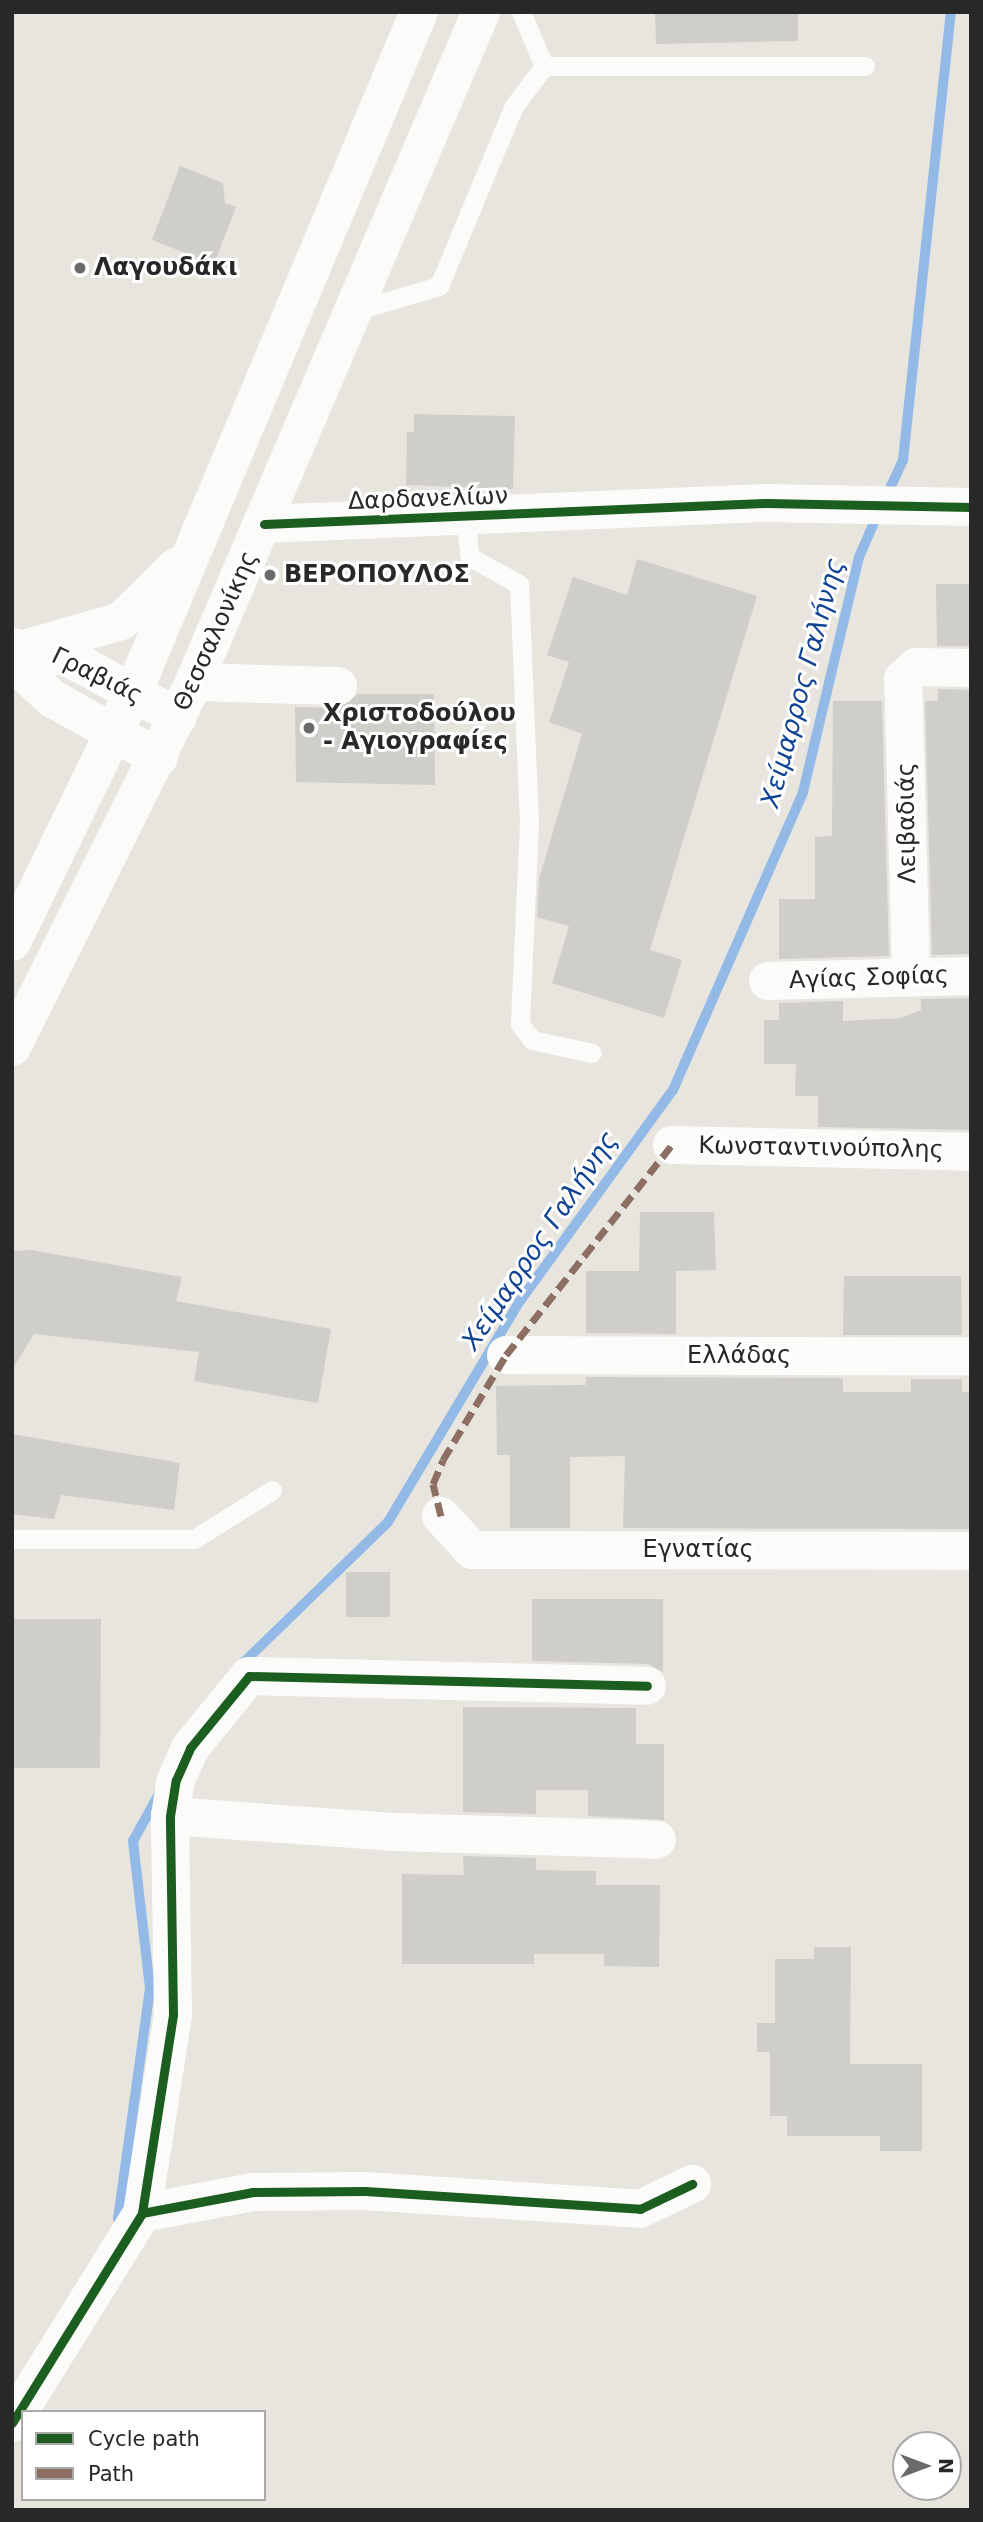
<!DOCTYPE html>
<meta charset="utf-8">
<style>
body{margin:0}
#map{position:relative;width:983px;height:2522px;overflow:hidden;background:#e7e5de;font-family:"DejaVu Sans",sans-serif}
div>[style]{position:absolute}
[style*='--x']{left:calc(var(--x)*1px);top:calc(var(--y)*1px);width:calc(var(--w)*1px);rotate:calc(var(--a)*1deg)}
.stream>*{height:10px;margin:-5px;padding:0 5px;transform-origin:5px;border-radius:5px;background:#93bae7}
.building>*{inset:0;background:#d0cec9}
.service>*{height:19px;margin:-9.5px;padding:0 9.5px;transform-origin:9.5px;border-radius:9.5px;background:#fbfbfa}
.minor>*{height:38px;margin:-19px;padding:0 19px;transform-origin:19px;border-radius:19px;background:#fbfbfa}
.tertiary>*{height:38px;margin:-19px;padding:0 19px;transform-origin:19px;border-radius:19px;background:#fbfbfa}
.secondary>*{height:38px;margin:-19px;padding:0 19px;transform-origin:19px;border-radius:19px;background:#fbfbfa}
.quiet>*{height:7px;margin-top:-3.5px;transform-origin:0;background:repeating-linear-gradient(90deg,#8d6e63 0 14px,transparent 0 21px)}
.cycleway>*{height:9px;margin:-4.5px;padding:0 4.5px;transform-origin:4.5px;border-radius:4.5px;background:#1b5e20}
.dots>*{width:19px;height:19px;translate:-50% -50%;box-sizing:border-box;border:4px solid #fff;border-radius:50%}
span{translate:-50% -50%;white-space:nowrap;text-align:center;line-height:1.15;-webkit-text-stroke:6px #fff;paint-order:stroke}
.poi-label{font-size:24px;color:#282828;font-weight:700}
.left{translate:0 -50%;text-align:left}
.street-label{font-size:24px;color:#282828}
.water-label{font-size:26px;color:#114394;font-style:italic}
.frame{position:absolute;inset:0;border:14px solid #282828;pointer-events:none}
.legend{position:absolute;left:21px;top:2410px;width:245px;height:91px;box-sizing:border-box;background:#fff;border:2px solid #a9a9a9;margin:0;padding:9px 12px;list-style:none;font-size:21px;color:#282828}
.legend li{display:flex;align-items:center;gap:14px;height:35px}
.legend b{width:35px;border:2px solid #a9a9a9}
.north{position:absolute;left:892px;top:2431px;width:70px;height:70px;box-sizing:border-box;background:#fff;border:2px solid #a9a9a9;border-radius:50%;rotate:90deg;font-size:19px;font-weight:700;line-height:28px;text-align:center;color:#282828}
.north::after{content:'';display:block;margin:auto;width:24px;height:32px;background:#6b6a68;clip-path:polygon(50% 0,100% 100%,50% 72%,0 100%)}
</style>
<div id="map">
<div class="stream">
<i style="--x:886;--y:497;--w:41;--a:-65.3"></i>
<i style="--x:903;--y:460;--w:451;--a:-83.9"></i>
<i style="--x:240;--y:1666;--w:206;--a:-44.2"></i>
<i style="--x:388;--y:1522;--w:257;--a:-59.2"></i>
<i style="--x:520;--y:1301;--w:261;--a:-54.1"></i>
<i style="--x:673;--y:1090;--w:325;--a:-66.4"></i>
<i style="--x:803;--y:792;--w:242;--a:-76.6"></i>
<i style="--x:859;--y:557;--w:50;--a:-66.5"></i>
<i style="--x:118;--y:2219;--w:233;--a:-82.1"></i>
<i style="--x:150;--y:1988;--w:148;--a:-96.6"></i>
<i style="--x:133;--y:1841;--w:54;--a:-61"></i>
</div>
<div class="building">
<i style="clip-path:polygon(655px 12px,798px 12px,798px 41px,656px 44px)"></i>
<i style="clip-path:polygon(180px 166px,223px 183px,225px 203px,236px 207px,214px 264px,152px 240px)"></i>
<i style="clip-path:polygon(414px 414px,515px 416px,513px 489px,406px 485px,407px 432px,414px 432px)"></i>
<i style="clip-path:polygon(637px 559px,757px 596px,650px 950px,682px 960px,664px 1018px,552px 983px,569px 926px,537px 917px,539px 879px,582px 734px,549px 722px,569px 662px,547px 655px,573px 577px,627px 595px)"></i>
<i style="clip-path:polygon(936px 584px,971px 584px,971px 646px,937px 646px)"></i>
<i style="clip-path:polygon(938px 689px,971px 690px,971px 954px,932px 955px,925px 701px,938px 701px)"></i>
<i style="clip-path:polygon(358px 694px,434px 694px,435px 785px,296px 782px,295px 707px,338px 708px)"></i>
<i style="clip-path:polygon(833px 701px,882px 701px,889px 956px,779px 959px,779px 899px,815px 899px,815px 837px,832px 836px)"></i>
<i style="clip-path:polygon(971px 998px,970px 1130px,818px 1127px,818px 1096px,795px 1096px,796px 1064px,764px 1064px,764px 1020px,779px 1020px,779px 1003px,843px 1001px,843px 1021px,901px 1018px,921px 1010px,921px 999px)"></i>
<i style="clip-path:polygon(640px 1212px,714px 1212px,716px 1270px,676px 1271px,676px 1334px,586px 1333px,586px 1271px,639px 1271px)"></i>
<i style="clip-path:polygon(31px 1250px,182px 1277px,176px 1301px,331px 1329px,318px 1403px,194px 1381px,199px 1352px,34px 1334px,12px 1370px,12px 1251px)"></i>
<i style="clip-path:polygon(844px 1276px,961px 1276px,962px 1335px,843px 1335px)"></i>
<i style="clip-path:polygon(586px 1377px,843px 1378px,843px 1392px,911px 1392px,911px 1379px,962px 1379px,962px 1392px,971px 1392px,971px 1529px,623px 1528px,625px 1456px,570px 1457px,570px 1528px,510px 1528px,510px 1455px,497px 1455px,496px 1386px,586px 1385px)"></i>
<i style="clip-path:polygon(12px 1434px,180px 1463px,174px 1510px,61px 1495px,54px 1519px,12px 1514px)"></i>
<i style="clip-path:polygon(346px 1572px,390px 1572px,390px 1617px,346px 1617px)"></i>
<i style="clip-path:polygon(532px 1599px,663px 1599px,663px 1672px,648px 1664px,532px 1661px)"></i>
<i style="clip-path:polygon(12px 1619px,101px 1619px,100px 1768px,12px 1768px)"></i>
<i style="clip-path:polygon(463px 1707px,636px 1708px,636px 1744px,664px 1744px,664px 1820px,588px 1816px,588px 1790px,536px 1790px,536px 1814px,463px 1812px)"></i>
<i style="clip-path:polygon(463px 1856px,536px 1858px,536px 1870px,596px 1871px,596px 1885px,660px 1885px,659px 1967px,604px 1966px,604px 1954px,534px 1954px,534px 1964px,402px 1964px,402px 1874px,464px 1875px)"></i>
<i style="clip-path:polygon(814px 1947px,851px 1947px,850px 2064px,922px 2064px,922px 2151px,880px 2151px,880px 2136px,787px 2136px,787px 2116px,770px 2116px,770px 2052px,757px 2052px,757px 2023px,775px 2023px,775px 1959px,814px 1959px)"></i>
</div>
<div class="service">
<i style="--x:521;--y:12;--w:59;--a:66.9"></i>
<i style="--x:544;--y:66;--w:321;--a:0"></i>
<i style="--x:354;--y:311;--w:89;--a:-16.4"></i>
<i style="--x:439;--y:286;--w:195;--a:-67.4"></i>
<i style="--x:514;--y:106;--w:50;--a:-53.1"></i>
<i style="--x:465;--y:518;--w:39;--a:83"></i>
<i style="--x:470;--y:557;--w:56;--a:28.9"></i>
<i style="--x:519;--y:584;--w:239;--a:87.6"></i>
<i style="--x:529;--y:823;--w:201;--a:92.6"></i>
<i style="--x:520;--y:1024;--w:20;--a:53"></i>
<i style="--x:532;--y:1040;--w:61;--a:12.2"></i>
<i style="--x:12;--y:1539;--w:182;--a:0"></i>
<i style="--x:194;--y:1539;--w:92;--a:-32.1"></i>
</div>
<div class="minor">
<i style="--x:264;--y:524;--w:502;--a:-2.4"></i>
<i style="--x:766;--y:503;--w:205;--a:1.1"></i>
<i style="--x:194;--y:682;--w:144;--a:1.6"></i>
<i style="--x:911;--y:975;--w:296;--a:-91.5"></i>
<i style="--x:903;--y:679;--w:18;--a:-43"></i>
<i style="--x:916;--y:667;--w:55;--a:1"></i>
<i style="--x:768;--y:981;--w:203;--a:-1.4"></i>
<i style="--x:672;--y:1145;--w:299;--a:1.3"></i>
<i style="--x:506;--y:1355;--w:465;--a:0.2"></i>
<i style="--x:441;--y:1516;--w:46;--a:47.6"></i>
<i style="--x:472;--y:1550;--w:499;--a:0.1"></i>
<i style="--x:170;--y:1816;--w:226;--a:4.1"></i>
<i style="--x:395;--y:1832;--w:262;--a:1.7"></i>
<i style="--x:142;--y:2213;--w:200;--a:-81.1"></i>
<i style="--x:173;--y:2015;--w:199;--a:-90.9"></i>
<i style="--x:170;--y:1816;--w:36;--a:-81"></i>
<i style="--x:176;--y:1780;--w:35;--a:-66"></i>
<i style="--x:190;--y:1748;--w:93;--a:-50.7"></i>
<i style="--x:249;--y:1676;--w:398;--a:1.4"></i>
<i style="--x:12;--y:2423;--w:247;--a:-58.2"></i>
<i style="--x:142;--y:2213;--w:113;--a:-10.7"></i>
<i style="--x:253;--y:2192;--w:112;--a:-0.5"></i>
<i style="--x:365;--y:2191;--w:276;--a:3.7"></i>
<i style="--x:640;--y:2209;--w:58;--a:-25.7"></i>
</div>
<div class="tertiary">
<i style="--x:12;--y:647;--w:58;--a:10.9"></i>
<i style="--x:69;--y:658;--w:124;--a:28.4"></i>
<i style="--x:12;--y:662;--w:55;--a:42.1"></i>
<i style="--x:53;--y:699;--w:121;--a:29.1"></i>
</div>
<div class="secondary">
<i style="--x:31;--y:647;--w:94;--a:-16.1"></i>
<i style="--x:121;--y:621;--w:78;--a:-44.5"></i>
<i style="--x:12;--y:942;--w:277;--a:-64.1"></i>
<i style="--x:133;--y:693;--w:739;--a:-67.22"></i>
<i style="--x:12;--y:1047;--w:408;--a:-63.5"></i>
<i style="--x:194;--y:682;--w:729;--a:-66.81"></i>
</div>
<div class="quiet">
<i style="--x:441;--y:1516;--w:33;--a:-104"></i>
<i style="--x:433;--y:1484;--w:26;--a:-67"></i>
<i style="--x:443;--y:1460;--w:122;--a:-59"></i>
<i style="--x:506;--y:1355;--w:268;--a:-51.7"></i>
</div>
<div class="cycleway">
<i style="--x:264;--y:524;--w:502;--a:-2.4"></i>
<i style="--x:766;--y:503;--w:205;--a:1.1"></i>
<i style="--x:142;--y:2213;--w:200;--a:-81.1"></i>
<i style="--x:173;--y:2015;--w:199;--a:-90.9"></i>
<i style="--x:170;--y:1816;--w:36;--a:-81"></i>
<i style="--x:176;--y:1780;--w:35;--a:-66"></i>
<i style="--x:190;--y:1748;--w:93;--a:-50.7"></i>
<i style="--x:249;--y:1676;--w:398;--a:1.4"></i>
<i style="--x:12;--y:2423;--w:247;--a:-58.2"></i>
<i style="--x:142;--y:2213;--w:113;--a:-10.7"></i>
<i style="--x:253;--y:2192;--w:112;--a:-0.5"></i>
<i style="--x:365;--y:2191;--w:276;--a:3.7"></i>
<i style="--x:640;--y:2209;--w:58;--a:-25.7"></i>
</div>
<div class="dots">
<i style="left:80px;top:268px;background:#6b6a68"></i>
<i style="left:270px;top:575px;background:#6b6a68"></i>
<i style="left:309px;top:728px;background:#6b6a68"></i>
</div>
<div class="poi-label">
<span class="left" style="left:94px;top:268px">Λαγουδάκι</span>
<span class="left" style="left:284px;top:575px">ΒΕΡΟΠΟΥΛΟΣ</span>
<span class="left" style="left:323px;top:728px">Χριστοδούλου<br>- Αγιογραφίες</span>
</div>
<div class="street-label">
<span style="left:428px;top:499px;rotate:-2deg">Δαρδανελίων</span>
<span style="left:216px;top:631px;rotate:-66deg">Θεσσαλονίκης</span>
<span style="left:97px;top:676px;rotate:26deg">Γραβιάς</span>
<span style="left:907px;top:823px;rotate:-91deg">Λειβαδιάς</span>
<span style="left:869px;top:978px;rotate:-2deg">Αγίας Σοφίας</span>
<span style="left:821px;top:1148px;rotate:1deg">Κωνσταντινούπολης</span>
<span style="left:739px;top:1356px">Ελλάδας</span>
<span style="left:698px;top:1550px">Εγνατίας</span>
</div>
<div class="water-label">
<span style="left:803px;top:683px;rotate:-75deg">Χείμαρρος Γαλήνης</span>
<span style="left:540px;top:1241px;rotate:-56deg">Χείμαρρος Γαλήνης</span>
</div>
<div class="frame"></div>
<ul class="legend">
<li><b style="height:9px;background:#1b5e20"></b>Cycle path</li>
<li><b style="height:9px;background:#8d6e63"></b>Path</li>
</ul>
<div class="north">N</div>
</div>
